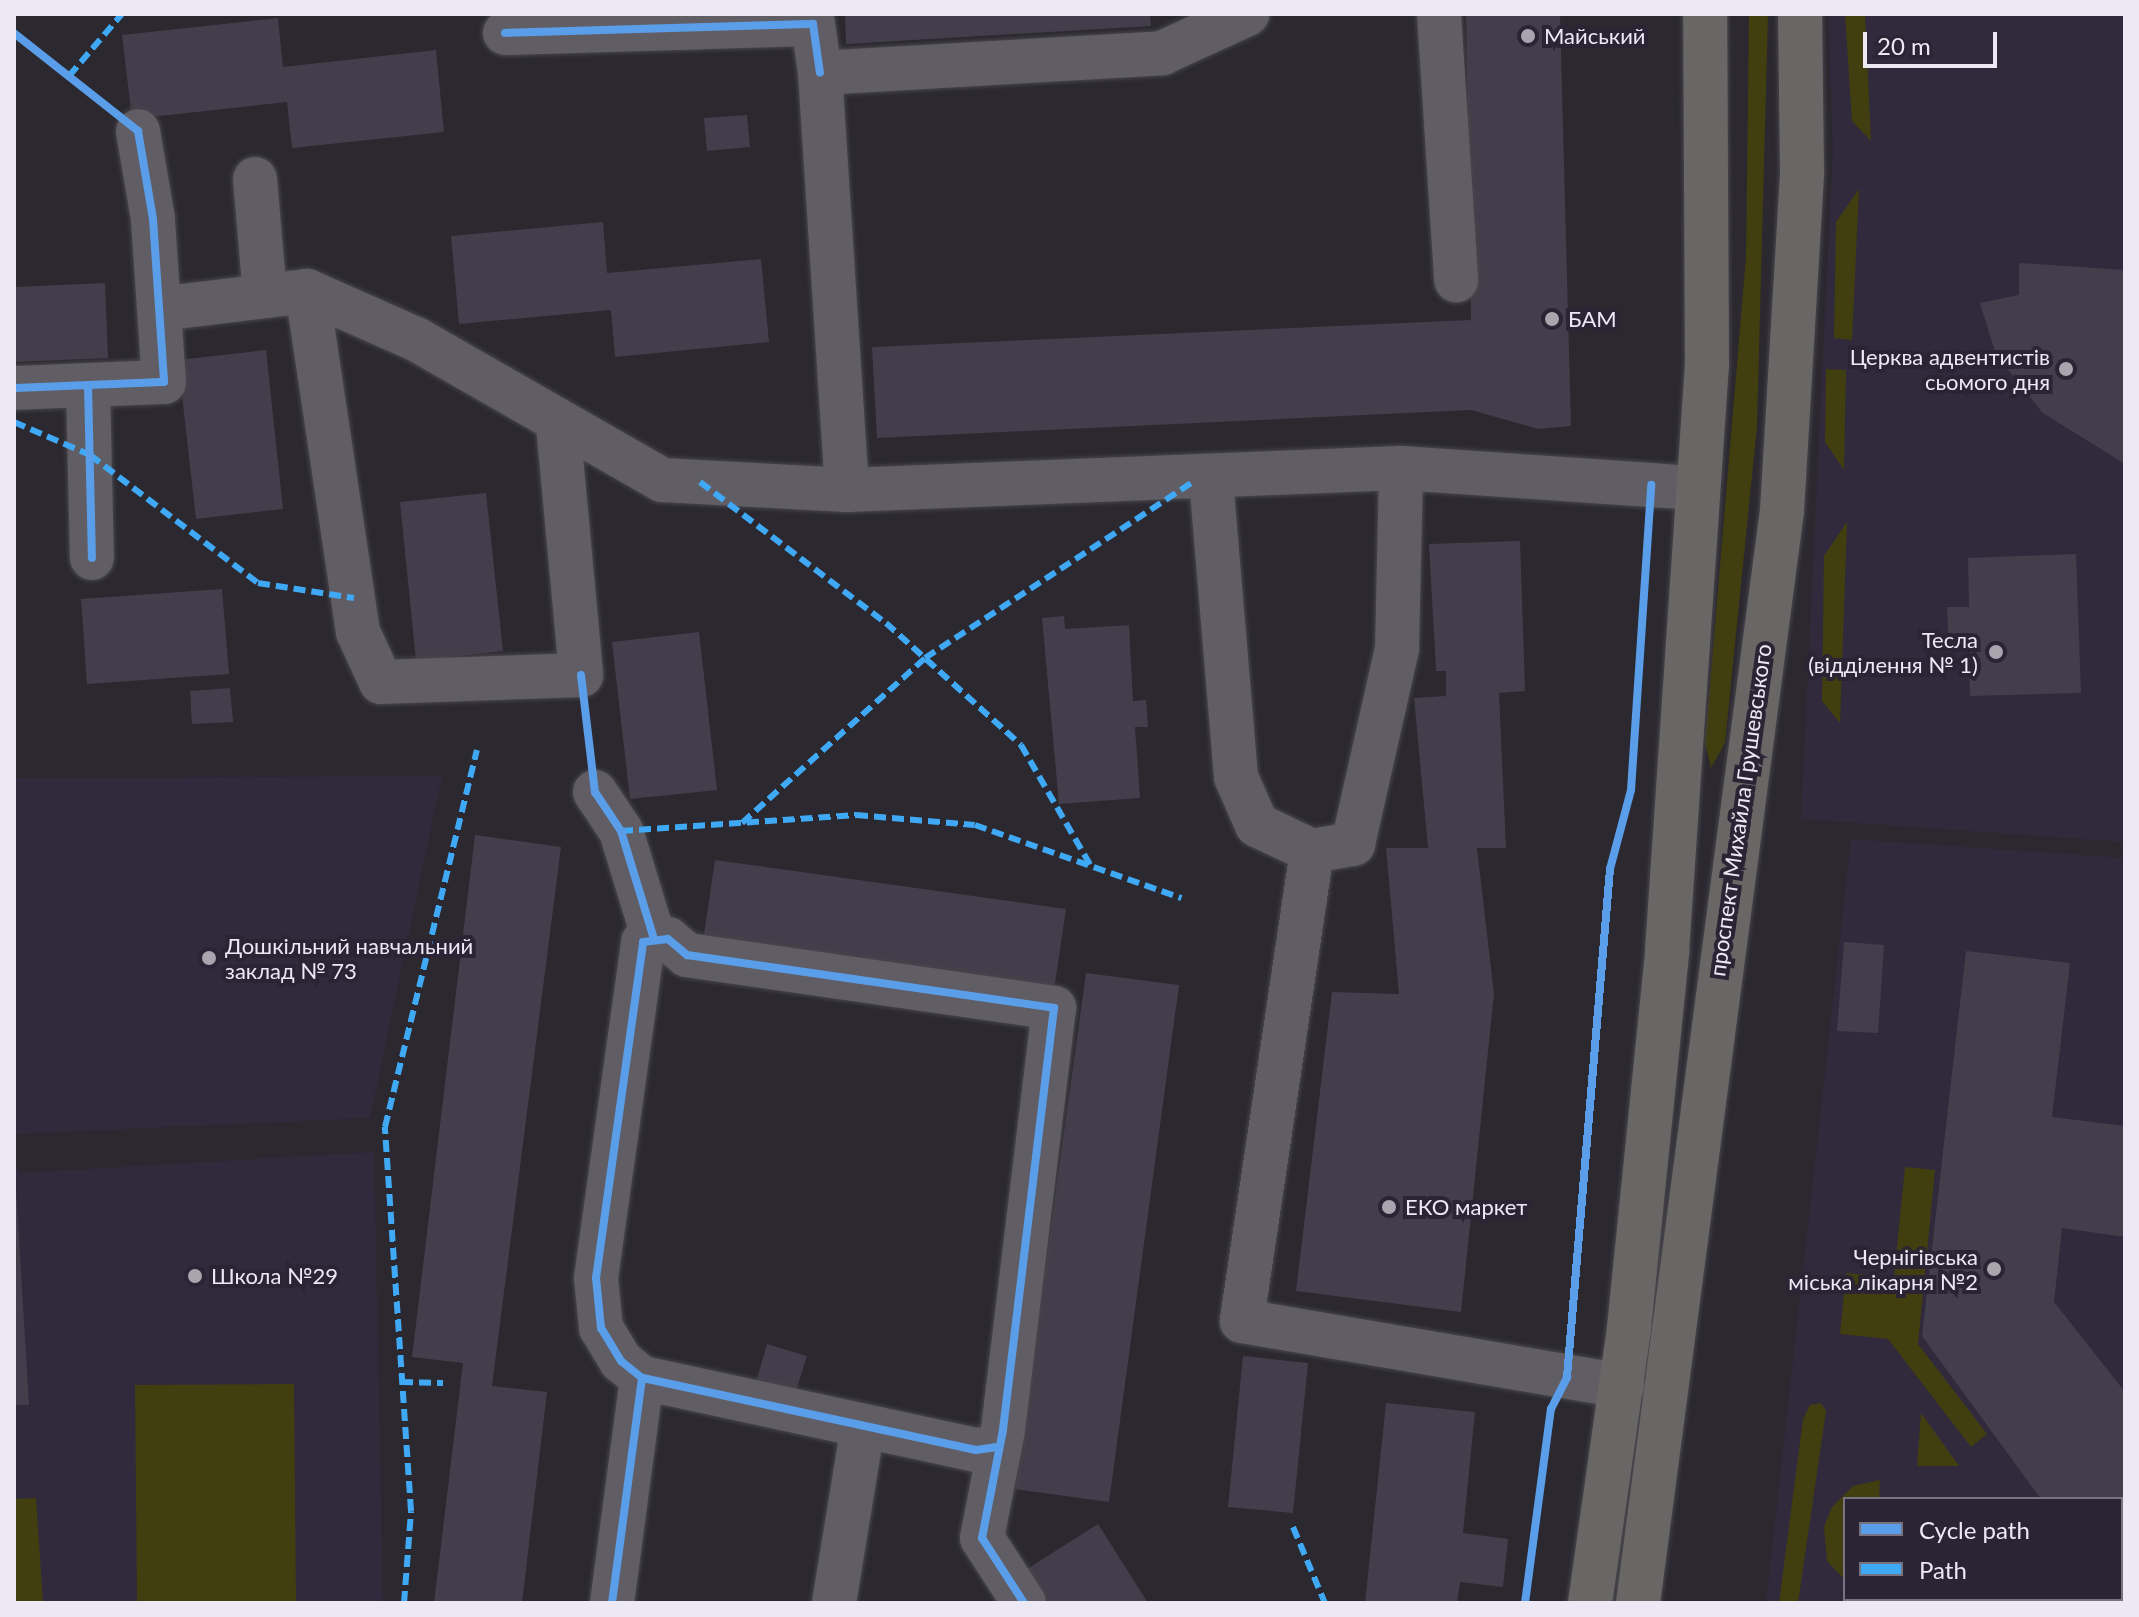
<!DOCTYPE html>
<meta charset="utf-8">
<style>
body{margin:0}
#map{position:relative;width:2139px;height:1617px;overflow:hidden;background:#2b2830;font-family:Lato,sans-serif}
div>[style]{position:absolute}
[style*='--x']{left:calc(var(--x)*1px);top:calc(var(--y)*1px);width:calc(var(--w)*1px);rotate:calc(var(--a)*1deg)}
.built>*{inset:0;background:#312a3d}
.green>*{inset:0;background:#413e0f}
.building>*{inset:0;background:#433e4b}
.roads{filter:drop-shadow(0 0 2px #47454c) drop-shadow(0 0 2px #47454c)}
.minor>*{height:44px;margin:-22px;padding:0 22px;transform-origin:22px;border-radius:22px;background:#605d64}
.major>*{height:44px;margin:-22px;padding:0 22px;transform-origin:22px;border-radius:22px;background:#696766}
.quiet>*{height:6px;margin-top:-3px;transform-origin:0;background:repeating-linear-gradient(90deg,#3fa9f5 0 12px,transparent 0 18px)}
.cycleway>*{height:8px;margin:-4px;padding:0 4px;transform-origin:4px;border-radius:4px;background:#5a9eea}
.dots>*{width:22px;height:22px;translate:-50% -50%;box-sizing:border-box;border:4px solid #2a2434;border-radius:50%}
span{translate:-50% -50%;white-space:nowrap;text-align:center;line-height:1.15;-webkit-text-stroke:8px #2a2434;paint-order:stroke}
.poi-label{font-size:22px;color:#ece9f4}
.left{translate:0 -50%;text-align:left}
.right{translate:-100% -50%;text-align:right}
.street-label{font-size:22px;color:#ece9f4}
.frame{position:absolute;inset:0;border:16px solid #ece9f4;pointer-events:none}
.legend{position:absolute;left:1843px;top:1497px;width:280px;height:104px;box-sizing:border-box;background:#2a2434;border:2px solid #787381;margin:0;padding:10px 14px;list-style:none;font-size:24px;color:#ece9f4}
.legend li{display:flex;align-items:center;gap:16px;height:40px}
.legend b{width:40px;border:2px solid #787381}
.scale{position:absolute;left:1863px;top:32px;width:134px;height:36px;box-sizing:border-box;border:4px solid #ece9f4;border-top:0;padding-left:10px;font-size:24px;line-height:28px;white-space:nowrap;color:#ece9f4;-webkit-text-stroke:6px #2a2434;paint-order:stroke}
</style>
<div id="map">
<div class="built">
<i style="clip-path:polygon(1828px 14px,2125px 14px,2125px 842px,1801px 819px,1833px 148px)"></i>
<i style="clip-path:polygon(442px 776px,370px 1118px,14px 1134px,14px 778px)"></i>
<i style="clip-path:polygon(evenodd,1851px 839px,2125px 858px,2125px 1603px,1766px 1603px,1851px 839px,1845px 1499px,2121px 1499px,2121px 1599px,1845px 1599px,1845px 1499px)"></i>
<i style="clip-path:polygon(374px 1152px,383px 1603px,14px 1603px,14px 1155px,19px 1173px)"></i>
</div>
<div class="green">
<i style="clip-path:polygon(1749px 14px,1768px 14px,1757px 426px,1725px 743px,1711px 768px,1705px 743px,1746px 257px)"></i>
<i style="clip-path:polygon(1845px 14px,1865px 14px,1871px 141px,1852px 121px)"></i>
<i style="clip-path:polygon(1859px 189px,1852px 340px,1834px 338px,1836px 222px)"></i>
<i style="clip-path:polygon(1826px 369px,1846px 370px,1844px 470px,1825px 442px)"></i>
<i style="clip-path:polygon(1847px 522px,1840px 723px,1822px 701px,1824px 556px)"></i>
<i style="clip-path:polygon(1905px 1167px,1935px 1170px,1918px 1344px,1987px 1434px,1971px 1447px,1888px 1339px,1840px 1334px,1846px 1273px,1894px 1277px)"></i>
<i style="clip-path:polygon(294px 1384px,296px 1603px,137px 1603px,135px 1385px)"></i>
<i style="clip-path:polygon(1821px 1403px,1826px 1411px,1798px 1603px,1779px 1603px,1803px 1419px,1810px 1405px)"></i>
<i style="clip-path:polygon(1921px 1413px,1959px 1466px,1917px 1466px)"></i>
<i style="clip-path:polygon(1880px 1480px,1879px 1499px,1845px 1499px,1845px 1580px,1827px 1561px,1824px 1527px,1832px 1507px,1853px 1486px)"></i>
<i style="clip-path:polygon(36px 1498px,43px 1603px,14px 1603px,14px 1499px)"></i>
</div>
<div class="building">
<i style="clip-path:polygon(845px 14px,1150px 14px,1151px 26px,846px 44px)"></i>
<i style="clip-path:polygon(1466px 14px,1560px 14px,1571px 426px,1538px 429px,1471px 410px,877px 438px,872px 347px,1471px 320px)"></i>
<i style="clip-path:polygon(278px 18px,283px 67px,436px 50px,444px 132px,292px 148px,287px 102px,132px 119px,122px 35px)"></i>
<i style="clip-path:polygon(747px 115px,750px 147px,707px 151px,704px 118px)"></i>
<i style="clip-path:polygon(603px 222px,607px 273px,761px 259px,769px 342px,615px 357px,611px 310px,459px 324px,451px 236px)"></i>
<i style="clip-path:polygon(2019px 263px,2125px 270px,2125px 464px,2043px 413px,1996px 355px,1980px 303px,2019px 295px)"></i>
<i style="clip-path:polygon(105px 283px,108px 358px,14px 362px,14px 287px)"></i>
<i style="clip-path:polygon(266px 350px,283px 509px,196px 519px,178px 360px)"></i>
<i style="clip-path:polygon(486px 493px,503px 651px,416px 661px,400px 502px)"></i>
<i style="clip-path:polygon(1520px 541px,1525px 691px,1499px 693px,1506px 848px,1477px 848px,1494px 994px,1461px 1312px,1296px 1291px,1332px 992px,1399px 994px,1386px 848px,1428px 848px,1414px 698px,1446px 696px,1446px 671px,1436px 671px,1429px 544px)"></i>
<i style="clip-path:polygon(2076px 554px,2081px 693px,1970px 696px,1969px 646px,1949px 646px,1947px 607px,1969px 607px,1968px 558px)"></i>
<i style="clip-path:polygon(222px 589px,229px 674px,87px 684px,81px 599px)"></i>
<i style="clip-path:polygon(1064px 616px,1065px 629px,1129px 625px,1133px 701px,1146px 700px,1148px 727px,1135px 727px,1140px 798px,1059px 804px,1042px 618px)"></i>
<i style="clip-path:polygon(699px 632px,717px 790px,630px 799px,612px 642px)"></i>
<i style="clip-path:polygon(230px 688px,233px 722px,192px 724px,190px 691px)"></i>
<i style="clip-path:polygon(475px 835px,561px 847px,492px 1386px,547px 1392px,522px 1603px,434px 1603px,463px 1363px,412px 1357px)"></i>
<i style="clip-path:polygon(715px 860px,1066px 909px,1053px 997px,702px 948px)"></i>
<i style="clip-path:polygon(1844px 942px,1884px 945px,1878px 1033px,1837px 1031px)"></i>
<i style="clip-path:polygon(1966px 951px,2070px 963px,2052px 1117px,2125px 1126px,2125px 1237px,2062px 1228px,2054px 1302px,2125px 1392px,2125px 1603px,2114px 1599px,2121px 1599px,2121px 1499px,2041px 1499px,1922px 1336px)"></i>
<i style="clip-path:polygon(1086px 973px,1179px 985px,1109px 1502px,1015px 1489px)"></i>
<i style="clip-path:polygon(14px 1155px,29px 1405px,14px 1405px)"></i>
<i style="clip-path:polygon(767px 1344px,807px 1356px,795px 1394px,756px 1382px)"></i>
<i style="clip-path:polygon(1243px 1356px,1308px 1363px,1293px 1513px,1228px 1507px)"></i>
<i style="clip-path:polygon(1386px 1403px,1475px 1412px,1463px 1533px,1508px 1539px,1503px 1587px,1460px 1582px,1457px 1603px,1365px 1603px)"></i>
<i style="clip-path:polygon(1098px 1524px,1148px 1603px,1045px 1603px,1024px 1571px)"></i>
</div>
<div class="roads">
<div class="minor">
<i style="--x:1439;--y:14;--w:267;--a:86.3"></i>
<i style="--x:505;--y:33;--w:308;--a:-1.7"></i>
<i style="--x:813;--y:24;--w:49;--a:81.9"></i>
<i style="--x:255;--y:179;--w:117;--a:85.1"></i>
<i style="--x:159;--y:309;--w:149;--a:-6.9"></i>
<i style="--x:88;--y:385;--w:173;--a:88.7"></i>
<i style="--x:14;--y:388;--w:150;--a:-2.3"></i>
<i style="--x:164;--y:382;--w:163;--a:-93.9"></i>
<i style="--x:153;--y:219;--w:89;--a:-99.7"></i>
<i style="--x:558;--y:425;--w:251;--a:84.7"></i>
<i style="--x:581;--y:675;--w:200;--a:178"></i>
<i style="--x:381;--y:682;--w:55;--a:-114.7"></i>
<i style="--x:358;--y:632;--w:345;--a:-98.5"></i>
<i style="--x:307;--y:291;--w:119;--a:23.8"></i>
<i style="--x:416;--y:339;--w:284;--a:29.8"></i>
<i style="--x:662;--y:480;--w:185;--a:3.1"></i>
<i style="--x:847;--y:490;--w:554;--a:-2.27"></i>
<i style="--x:1401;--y:468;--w:296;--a:3.9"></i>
<i style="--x:1211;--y:479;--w:299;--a:85.2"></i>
<i style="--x:1236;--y:777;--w:52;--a:66.4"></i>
<i style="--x:1257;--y:825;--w:61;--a:25.3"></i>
<i style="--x:1312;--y:851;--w:42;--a:-9.7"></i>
<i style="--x:1353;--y:844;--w:200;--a:-77.3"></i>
<i style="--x:1397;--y:649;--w:181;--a:-88.7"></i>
<i style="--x:847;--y:490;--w:418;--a:-93.7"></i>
<i style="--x:820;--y:73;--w:343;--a:-3.3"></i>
<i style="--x:1162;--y:53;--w:94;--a:-24.6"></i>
<i style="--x:595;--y:792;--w:47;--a:56.3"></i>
<i style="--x:621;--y:831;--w:113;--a:73"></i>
<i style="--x:1312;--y:851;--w:475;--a:98.5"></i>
<i style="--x:1242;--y:1321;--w:386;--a:9.7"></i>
<i style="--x:997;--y:1447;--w:21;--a:172"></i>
<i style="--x:976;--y:1450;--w:342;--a:-167.8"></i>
<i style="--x:642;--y:1378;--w:27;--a:-141"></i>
<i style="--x:621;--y:1361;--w:39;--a:-121"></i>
<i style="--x:601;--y:1328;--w:50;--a:-95.7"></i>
<i style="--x:596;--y:1278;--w:339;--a:-82"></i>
<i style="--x:643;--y:942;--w:25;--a:-7"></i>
<i style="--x:668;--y:939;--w:25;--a:40"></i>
<i style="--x:687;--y:955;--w:371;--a:8.2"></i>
<i style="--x:1054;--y:1008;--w:425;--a:96.9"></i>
<i style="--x:1003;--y:1430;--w:110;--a:101"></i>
<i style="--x:982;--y:1538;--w:77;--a:57.1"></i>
<i style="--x:612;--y:1603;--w:227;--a:-82.4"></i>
<i style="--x:834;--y:1603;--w:179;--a:-80.7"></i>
</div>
<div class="major">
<i style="--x:1590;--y:1603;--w:278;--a:-81.9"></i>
<i style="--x:1629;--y:1328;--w:379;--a:-84.2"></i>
<i style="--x:1667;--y:951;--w:587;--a:-86.1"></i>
<i style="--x:1707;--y:365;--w:351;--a:-90.3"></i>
<i style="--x:1638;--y:1603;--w:1101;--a:-82.49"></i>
<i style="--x:1782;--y:511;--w:341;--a:-86.6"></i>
<i style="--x:1802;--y:171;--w:157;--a:-90.7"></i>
</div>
</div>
<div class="quiet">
<i style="--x:69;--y:76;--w:82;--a:-49.5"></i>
<i style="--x:14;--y:422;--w:83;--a:23.5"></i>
<i style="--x:90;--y:455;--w:211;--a:37.3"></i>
<i style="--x:258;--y:583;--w:97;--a:8.9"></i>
<i style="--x:700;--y:482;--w:233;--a:37.2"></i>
<i style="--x:886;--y:623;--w:182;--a:42.1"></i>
<i style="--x:1021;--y:745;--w:142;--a:60"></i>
<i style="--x:742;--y:823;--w:246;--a:-42"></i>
<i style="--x:925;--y:658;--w:324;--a:-33.3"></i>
<i style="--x:621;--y:831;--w:236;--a:-3.9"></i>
<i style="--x:856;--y:815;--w:119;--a:4.8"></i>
<i style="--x:975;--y:825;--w:219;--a:19.5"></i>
<i style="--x:401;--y:1382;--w:42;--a:1.4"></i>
<i style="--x:1293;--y:1527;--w:82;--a:67.2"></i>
<i style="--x:404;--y:1603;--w:92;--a:-85.6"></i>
<i style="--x:411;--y:1511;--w:385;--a:-93.9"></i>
<i style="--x:385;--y:1127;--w:388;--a:-76.3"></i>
</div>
<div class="cycleway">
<i style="--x:14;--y:33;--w:158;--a:38.3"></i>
<i style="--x:138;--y:131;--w:89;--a:80.3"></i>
<i style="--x:153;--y:219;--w:163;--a:86.1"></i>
<i style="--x:164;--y:382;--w:150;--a:177.7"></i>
<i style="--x:505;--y:33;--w:308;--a:-1.7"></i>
<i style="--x:813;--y:24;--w:49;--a:81.9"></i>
<i style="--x:88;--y:385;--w:173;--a:88.7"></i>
<i style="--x:581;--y:675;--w:118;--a:83.2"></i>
<i style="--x:595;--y:792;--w:47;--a:56.3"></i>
<i style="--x:621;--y:831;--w:113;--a:73"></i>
<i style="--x:997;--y:1447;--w:21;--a:172"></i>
<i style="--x:976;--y:1450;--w:342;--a:-167.8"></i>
<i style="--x:642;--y:1378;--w:27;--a:-141"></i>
<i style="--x:621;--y:1361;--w:39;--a:-121"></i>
<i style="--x:601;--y:1328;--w:50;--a:-95.7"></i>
<i style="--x:596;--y:1278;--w:339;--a:-82"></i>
<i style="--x:643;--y:942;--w:25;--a:-7"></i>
<i style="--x:668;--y:939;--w:25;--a:40"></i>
<i style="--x:687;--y:955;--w:371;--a:8.2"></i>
<i style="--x:1054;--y:1008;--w:425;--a:96.9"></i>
<i style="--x:1003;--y:1430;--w:110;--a:101"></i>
<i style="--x:982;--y:1538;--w:77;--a:57.1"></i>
<i style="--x:612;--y:1603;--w:227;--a:-82.4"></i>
<i style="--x:1525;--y:1603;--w:196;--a:-82.4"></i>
<i style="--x:1551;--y:1409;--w:36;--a:-63"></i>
<i style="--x:1567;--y:1377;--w:510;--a:-85.16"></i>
<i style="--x:1610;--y:869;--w:82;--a:-75.1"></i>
<i style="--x:1631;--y:790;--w:306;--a:-86.2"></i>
</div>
<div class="dots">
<i style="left:1528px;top:36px;background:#a8a5af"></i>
<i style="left:1552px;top:319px;background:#a8a5af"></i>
<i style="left:2066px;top:369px;background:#a8a5af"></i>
<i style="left:1996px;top:652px;background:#a8a5af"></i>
<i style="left:209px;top:958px;background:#a8a5af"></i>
<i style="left:1389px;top:1207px;background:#a8a5af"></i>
<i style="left:1994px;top:1269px;background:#a8a5af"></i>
<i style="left:195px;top:1276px;background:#a8a5af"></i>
</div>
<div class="poi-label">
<span class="left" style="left:1544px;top:36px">Майський</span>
<span class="left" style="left:1568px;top:319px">БАМ</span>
<span class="right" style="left:2050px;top:369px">Церква адвентистів<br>сьомого дня</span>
<span class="right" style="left:1978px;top:652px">Тесла<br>(відділення № 1)</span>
<span class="left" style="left:225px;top:958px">Дошкільний навчальний<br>заклад № 73</span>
<span class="left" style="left:1405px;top:1207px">ЕКО маркет</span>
<span class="right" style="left:1978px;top:1269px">Чернігівська<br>міська лікарня №2</span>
<span class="left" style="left:211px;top:1276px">Школа №29</span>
</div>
<div class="street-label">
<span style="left:1740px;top:810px;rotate:-82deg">проспект Михайла Грушевського</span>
</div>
<div class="frame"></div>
<ul class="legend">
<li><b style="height:10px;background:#5a9eea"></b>Cycle path</li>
<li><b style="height:10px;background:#3fa9f5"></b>Path</li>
</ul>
<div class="scale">20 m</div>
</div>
